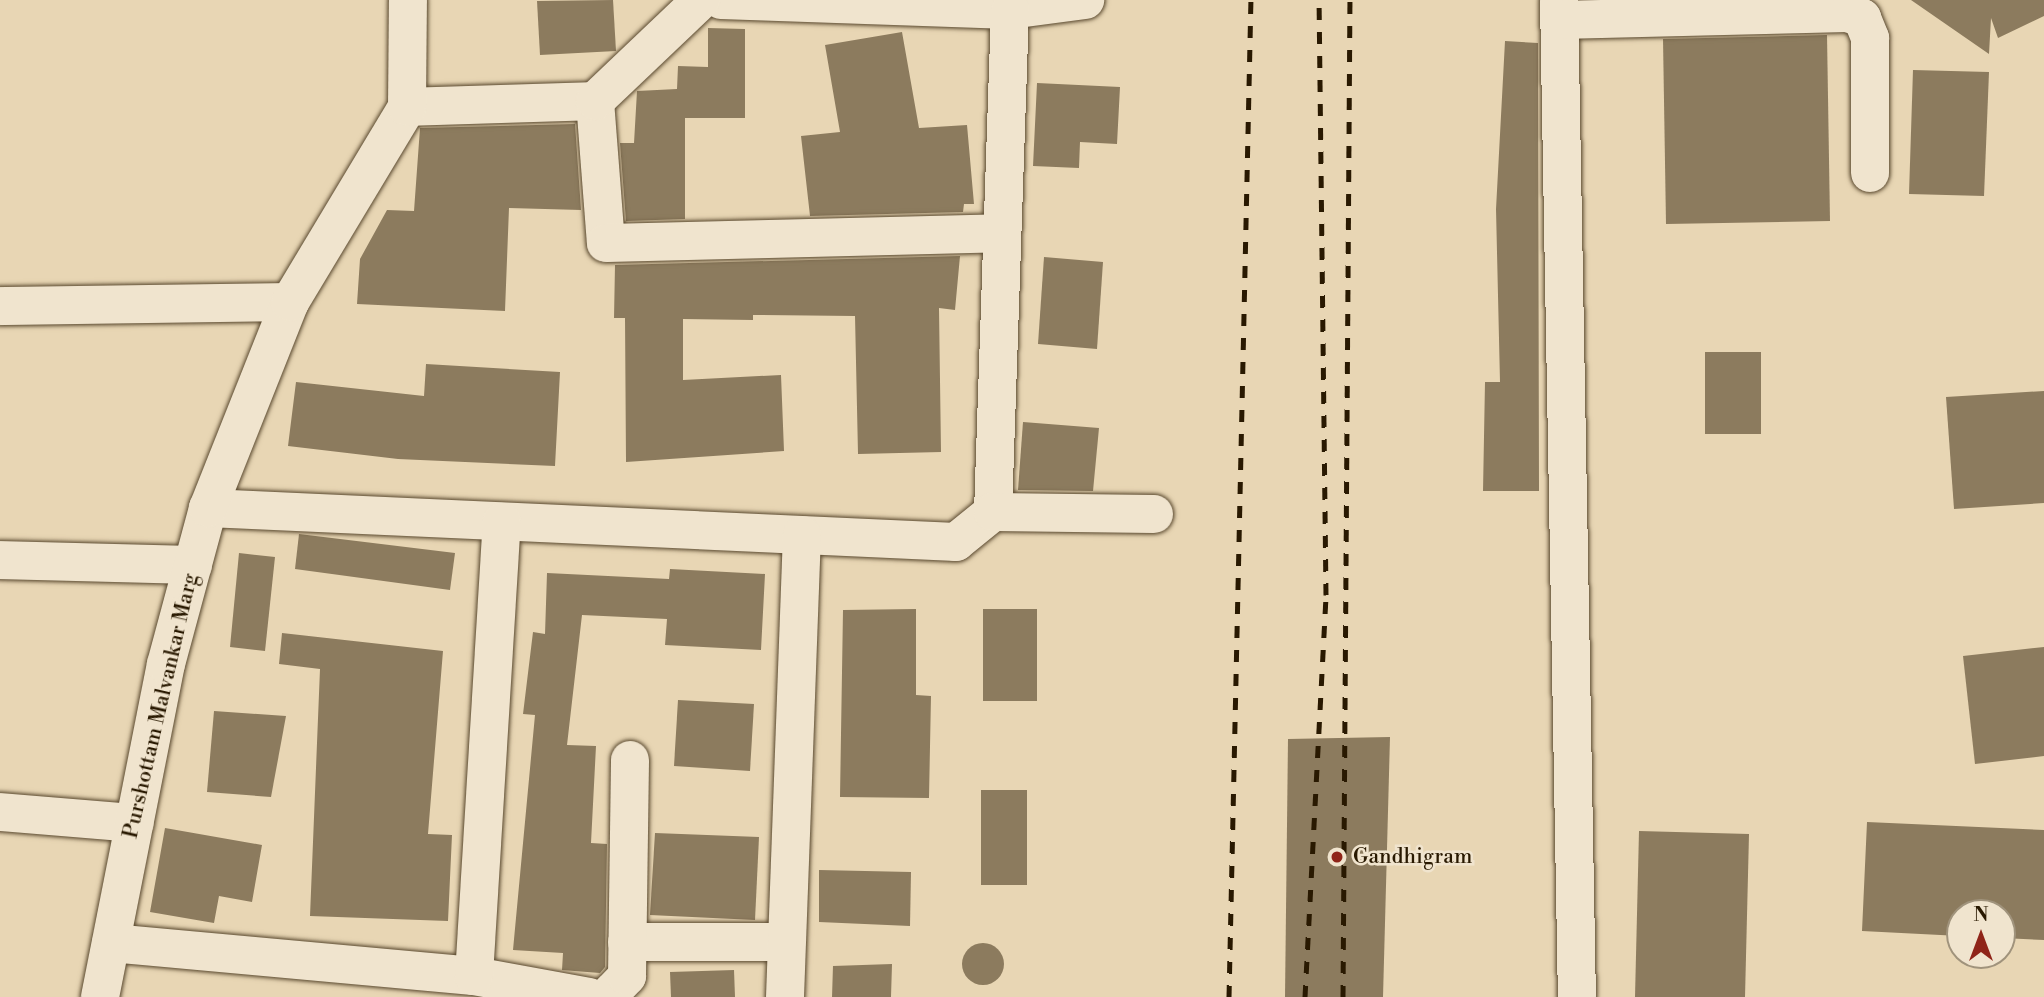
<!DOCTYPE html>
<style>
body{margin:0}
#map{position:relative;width:2044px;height:997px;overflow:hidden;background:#e8d6b4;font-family:"Libre Bodoni",serif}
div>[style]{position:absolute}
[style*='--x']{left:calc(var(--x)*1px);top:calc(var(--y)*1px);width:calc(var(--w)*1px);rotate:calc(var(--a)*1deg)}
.building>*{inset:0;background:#8c7b5e}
.round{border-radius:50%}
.roads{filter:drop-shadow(0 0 2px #59482e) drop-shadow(0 0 2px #59482e)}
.minor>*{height:38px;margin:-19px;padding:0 19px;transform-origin:19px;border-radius:19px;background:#f0e4ce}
.rail>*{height:5px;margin-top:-2.5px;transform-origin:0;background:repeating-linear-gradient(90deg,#291901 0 12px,transparent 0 24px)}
.dots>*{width:19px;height:19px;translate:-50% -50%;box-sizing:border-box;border:4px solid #f0e4ce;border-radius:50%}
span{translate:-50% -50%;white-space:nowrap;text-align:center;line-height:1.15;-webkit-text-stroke:5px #f0e4ce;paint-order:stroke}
.street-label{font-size:21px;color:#291901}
.poi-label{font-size:21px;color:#291901}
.left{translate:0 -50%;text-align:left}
.north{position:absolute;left:1946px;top:899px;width:70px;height:70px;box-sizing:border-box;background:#f0e4ce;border:2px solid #a0937c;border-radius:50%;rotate:0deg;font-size:19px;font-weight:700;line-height:28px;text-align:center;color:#291901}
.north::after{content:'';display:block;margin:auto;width:24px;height:32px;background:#8f2418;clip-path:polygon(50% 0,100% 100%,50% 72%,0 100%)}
</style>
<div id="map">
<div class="building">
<i style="clip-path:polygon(613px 0,616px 51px,540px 55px,537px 1px)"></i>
<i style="clip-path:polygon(1911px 0,2044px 0,2044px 16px,1998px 38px,1991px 18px,1989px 54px)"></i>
<i style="clip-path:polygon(708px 28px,745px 29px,745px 118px,685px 118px,685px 219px,626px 221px,620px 143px,634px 143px,637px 91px,677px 89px,678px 66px,708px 67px)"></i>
<i style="clip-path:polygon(902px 32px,919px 128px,967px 125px,974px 204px,964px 204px,963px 212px,810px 216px,801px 136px,840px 132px,825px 45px)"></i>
<i style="clip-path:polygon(1827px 35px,1830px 221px,1666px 224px,1663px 39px)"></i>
<i style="clip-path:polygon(1505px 41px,1538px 43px,1539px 491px,1483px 491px,1485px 382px,1500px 382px,1496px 209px)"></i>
<i style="clip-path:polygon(1913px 70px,1989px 72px,1984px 196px,1909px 194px)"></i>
<i style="clip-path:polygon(1037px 83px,1120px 87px,1117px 144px,1080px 142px,1079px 168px,1033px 166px)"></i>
<i style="clip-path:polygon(575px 124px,581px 210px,509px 208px,505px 311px,357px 304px,360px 259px,387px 210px,414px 211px,420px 128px)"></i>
<i style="clip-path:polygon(960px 256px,955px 310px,939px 308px,941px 452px,858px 454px,855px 316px,753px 315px,753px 320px,683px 319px,683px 380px,781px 375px,784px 451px,626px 462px,625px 318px,614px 318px,615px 265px)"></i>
<i style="clip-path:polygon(1044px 257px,1103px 262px,1097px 349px,1038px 344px)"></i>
<i style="clip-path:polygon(1705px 352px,1761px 352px,1761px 434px,1705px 434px)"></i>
<i style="clip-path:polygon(426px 364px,560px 372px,555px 466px,398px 459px,288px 446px,296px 382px,424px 396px)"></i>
<i style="clip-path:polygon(2044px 391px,2044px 503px,1954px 509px,1946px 397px)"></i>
<i style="clip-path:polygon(1023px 422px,1099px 428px,1093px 491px,1018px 490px)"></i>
<i style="clip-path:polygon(299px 534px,455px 553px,450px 590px,295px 569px)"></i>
<i style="clip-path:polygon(239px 553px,275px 557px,265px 651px,230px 647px)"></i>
<i style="clip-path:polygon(670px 569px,765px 574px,761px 650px,665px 645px,667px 619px,582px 615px,567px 745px,596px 746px,591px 843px,607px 844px,605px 967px,600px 973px,562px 970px,563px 953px,513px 950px,535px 715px,523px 714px,533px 632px,545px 634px,547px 573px,669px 579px)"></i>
<i style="clip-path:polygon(916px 609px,916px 695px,931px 696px,929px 798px,840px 797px,843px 610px)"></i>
<i style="clip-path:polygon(983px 609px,1037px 609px,1037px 701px,983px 701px)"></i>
<i style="clip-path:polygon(282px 633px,443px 651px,428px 834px,452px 835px,448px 921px,310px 916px,320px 669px,279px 664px)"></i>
<i style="clip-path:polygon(2044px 647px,2044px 756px,1975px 764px,1963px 656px)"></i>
<i style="clip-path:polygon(678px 700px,754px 704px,750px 771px,674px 766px)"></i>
<i style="clip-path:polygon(214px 711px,286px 716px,271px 797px,207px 792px)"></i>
<i style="clip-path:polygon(1390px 737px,1383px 997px,1285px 997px,1288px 739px)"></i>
<i style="clip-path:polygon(981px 790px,1027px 790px,1027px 885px,981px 885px)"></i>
<i style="clip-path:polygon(1867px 822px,2044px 830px,2044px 940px,2002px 938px,2002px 913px,1960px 913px,1960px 936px,1862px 931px)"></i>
<i style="clip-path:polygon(165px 828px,262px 845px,252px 902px,219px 896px,214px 923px,150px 912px)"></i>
<i style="clip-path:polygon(1639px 831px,1749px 834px,1745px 997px,1635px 997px)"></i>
<i style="clip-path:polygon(655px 833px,759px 837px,755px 920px,650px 915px)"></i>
<i style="clip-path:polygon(819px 870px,911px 872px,910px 926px,819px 922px)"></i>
<i class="round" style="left:962px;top:943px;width:42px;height:42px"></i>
<i style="clip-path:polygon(892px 964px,891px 997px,832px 997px,833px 966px)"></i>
<i style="clip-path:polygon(734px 970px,735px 997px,671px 997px,670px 972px)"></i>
</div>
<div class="roads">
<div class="minor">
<i style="--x:721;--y:0;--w:289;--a:2"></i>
<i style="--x:1010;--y:10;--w:76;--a:-7.6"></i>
<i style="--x:1559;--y:0;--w:997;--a:88.97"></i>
<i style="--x:1560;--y:20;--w:287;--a:-1.4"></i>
<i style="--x:1847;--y:13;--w:16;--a:18"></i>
<i style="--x:1862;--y:18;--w:22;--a:68"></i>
<i style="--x:1870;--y:38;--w:135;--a:90"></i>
<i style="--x:595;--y:101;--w:142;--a:85.6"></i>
<i style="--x:606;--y:243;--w:396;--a:-1.4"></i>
<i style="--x:407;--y:107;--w:188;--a:-1.8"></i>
<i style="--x:595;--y:101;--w:146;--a:-43.6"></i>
<i style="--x:0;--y:306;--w:290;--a:-0.8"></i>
<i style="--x:208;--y:508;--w:749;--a:2.6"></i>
<i style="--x:956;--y:542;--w:48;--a:-39"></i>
<i style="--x:993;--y:512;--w:502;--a:-88.06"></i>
<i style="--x:993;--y:512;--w:161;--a:0.7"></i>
<i style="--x:0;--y:560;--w:193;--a:1.5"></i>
<i style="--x:0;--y:812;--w:135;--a:4.7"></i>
<i style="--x:627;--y:942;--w:159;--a:0"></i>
<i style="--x:111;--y:943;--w:364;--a:5.2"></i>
<i style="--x:474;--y:976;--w:117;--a:10.3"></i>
<i style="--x:474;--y:976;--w:455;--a:-86.5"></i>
<i style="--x:100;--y:997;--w:339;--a:-78.8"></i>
<i style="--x:166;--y:664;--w:162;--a:-74.9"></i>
<i style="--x:208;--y:508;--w:222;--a:-68.3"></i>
<i style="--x:290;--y:302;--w:227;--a:-59"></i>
<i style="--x:407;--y:107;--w:107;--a:-89.5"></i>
<i style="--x:607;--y:997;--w:29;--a:-46"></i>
<i style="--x:627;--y:976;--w:216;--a:-89.2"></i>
<i style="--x:785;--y:997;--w:462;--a:-87.9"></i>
</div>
</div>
<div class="rail">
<i style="--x:1229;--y:997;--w:997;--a:-88.74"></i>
<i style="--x:1305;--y:997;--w:403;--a:-87"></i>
<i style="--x:1326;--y:595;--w:595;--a:-90.67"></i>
<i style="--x:1343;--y:997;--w:997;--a:-89.6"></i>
</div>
<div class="dots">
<i style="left:1337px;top:857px;background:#8f2418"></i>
</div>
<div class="street-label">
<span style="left:161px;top:706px;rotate:-77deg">Purshottam Malvankar Marg</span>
</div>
<div class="poi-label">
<span class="left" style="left:1353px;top:857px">Gandhigram</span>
</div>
<div class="north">N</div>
</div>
